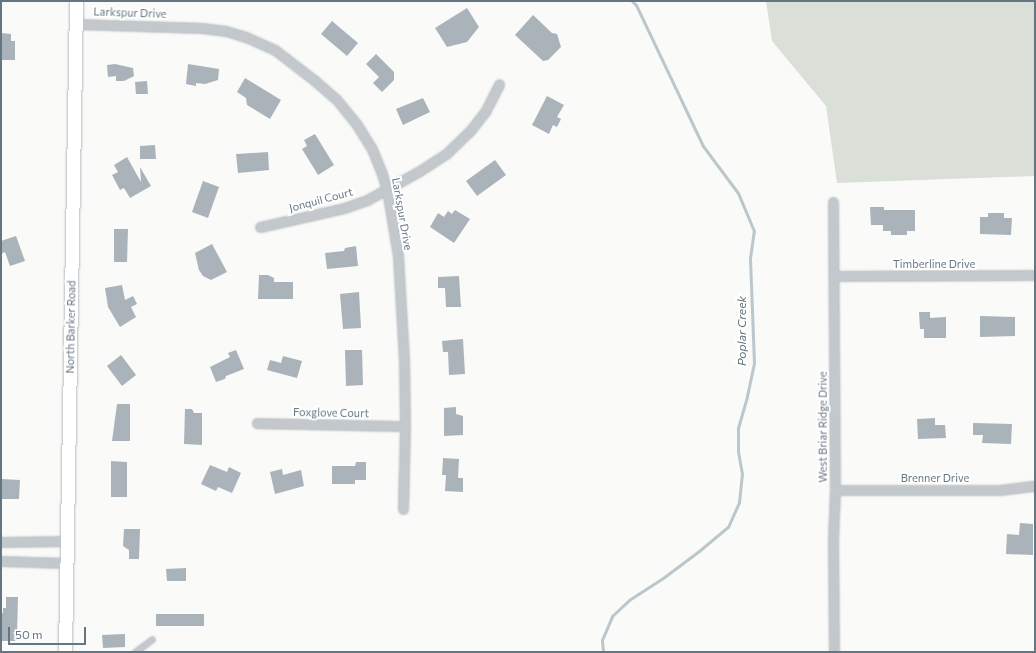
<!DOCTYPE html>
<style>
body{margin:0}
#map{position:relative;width:1036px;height:653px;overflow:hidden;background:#fafaf8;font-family:Commissioner,sans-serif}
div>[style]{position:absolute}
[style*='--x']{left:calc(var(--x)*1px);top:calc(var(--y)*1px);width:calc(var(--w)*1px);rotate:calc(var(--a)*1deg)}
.green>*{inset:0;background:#dadfd7}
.stream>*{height:3px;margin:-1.5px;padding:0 1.5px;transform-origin:1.5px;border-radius:1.5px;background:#bbc7cb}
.building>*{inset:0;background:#aab3b9}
.roads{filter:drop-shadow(0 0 1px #b3babf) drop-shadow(0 0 1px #b3babf)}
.lane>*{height:4.5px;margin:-2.25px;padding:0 2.25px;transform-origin:2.25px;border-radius:2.25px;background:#c3c8cc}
.street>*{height:9px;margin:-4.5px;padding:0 4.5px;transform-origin:4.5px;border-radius:4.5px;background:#c3c8cc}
.secondary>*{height:13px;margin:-6.5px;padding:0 6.5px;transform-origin:6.5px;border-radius:6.5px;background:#fff}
span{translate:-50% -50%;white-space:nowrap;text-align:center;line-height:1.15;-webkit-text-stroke:4px #fff;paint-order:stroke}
.street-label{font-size:11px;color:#657683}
.water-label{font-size:12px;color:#60757c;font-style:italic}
.frame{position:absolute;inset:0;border:2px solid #657683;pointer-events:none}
.scale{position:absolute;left:8px;top:627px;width:78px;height:18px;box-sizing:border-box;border:2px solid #657683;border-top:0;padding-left:5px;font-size:12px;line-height:14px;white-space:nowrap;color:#657683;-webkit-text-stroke:3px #fff;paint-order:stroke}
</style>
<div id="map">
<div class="green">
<i style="clip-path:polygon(766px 1px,1035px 1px,1035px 176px,837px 183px,826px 106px,772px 41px)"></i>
</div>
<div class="stream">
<i style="--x:603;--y:652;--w:12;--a:-95"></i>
<i style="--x:602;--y:640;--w:26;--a:-67"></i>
<i style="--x:612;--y:616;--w:23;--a:-43"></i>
<i style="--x:629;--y:600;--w:40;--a:-32.9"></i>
<i style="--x:663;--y:578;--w:45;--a:-36.9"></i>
<i style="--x:699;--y:551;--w:38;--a:-40"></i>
<i style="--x:728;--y:527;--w:27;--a:-66"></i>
<i style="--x:739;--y:502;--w:28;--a:-84"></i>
<i style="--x:742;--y:474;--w:22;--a:-100"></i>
<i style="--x:738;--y:452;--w:24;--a:-90"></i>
<i style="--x:738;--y:428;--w:33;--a:-74"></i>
<i style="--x:747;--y:396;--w:34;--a:-78"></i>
<i style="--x:754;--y:363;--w:105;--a:-92.2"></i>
<i style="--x:750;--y:258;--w:27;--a:-82"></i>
<i style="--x:754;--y:231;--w:41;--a:-112.8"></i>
<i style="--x:738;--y:193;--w:59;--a:-126.7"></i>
<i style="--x:703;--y:146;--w:156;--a:-115.4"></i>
<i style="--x:636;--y:5;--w:6;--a:-135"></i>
</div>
<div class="building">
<i style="clip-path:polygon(467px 8px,479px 27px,467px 42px,447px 47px,435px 28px)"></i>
<i style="clip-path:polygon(533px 15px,552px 33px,557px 34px,561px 47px,548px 60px,543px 61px,515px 35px)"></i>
<i style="clip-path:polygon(332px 21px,358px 43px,347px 56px,321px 34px)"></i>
<i style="clip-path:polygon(1px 33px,11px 34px,11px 41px,15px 41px,15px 60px,1px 60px)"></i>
<i style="clip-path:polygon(376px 54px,394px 72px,394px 80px,382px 92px,373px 83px,379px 77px,366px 64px)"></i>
<i style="clip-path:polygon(115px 64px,133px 68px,134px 76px,124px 81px,116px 81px,116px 76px,108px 77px,107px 65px)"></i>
<i style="clip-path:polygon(188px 64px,219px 69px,218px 80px,205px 84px,196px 83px,196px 86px,186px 84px)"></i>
<i style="clip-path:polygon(245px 78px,281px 100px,270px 119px,247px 105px,246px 98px,237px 92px)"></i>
<i style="clip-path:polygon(147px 81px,148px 94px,136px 94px,135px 82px)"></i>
<i style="clip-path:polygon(547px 96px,564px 105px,557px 117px,561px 119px,557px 127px,553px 125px,549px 134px,532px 125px)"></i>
<i style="clip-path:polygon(423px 98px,430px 112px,403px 125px,396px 109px)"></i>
<i style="clip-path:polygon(315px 134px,334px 165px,318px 175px,302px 149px,307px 146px,304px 140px)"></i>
<i style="clip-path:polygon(155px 145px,156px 159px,140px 159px,140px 146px)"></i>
<i style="clip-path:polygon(268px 152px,269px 170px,238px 173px,236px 154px)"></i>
<i style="clip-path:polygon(127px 157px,141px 182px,140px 167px,151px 186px,130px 198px,124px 188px,120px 190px,112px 175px,118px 172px,114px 165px)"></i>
<i style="clip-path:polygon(495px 160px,506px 175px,477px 196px,466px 181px)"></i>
<i style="clip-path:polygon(203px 181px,219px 187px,208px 218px,192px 212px)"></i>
<i style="clip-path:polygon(870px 207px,884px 207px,884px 210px,915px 210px,915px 231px,907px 231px,907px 235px,891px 235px,891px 231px,883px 231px,883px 225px,871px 225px)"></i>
<i style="clip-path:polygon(455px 210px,470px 219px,454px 243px,430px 227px,438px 213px,444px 217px,448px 211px,452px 214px)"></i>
<i style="clip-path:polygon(988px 213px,1004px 213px,1004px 218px,1012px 218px,1011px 235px,980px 234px,980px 217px,988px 217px)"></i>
<i style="clip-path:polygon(114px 229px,128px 229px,127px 262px,114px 262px)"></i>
<i style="clip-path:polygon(16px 236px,25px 261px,10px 266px,5px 252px,1px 254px,1px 241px)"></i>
<i style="clip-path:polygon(212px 244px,227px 272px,211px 280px,203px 276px,199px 270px,195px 253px)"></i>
<i style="clip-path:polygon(356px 246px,358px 266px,327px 269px,325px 253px,344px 251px,345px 248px)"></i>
<i style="clip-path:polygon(259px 275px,268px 275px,274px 278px,274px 282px,293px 282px,293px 299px,258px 299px)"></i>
<i style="clip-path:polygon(459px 276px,461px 307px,446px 307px,445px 288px,438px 288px,438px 277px)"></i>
<i style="clip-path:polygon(122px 285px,125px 300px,133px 296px,137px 304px,131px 307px,136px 317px,120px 327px,108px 307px,105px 288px)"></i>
<i style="clip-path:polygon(359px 292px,361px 328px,343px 329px,340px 294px)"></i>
<i style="clip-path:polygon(919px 312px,930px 312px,930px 318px,946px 317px,946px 338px,924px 338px,924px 329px,920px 329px)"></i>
<i style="clip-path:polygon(980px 316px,1015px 317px,1015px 336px,980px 337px)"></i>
<i style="clip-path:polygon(463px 339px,465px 374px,449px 375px,448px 352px,443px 352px,442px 341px)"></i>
<i style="clip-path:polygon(236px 350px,244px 369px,226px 376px,225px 379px,216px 382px,210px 367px,230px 357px,228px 353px)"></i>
<i style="clip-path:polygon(345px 350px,362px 350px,363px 385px,346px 386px)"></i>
<i style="clip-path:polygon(121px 355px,136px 375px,122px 386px,107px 366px)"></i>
<i style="clip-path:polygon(283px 356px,302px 361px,297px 378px,267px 370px,270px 360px,281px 363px)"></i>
<i style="clip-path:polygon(117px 404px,130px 404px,130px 441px,112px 441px)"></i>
<i style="clip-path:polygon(456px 407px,456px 414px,463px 416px,463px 435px,444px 436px,444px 408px)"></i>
<i style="clip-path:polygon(185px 409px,192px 409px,194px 413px,202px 413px,202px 445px,184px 444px)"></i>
<i style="clip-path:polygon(935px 418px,935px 425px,945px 425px,946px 438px,918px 439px,917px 419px)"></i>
<i style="clip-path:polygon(973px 423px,1012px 424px,1011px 444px,982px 443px,983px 435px,973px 435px)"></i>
<i style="clip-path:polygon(443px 458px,459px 459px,458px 478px,463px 478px,463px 492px,445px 491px,446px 475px,442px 475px)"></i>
<i style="clip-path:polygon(111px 461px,127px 462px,127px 497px,111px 497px)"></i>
<i style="clip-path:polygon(356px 462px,366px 462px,366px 480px,355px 480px,355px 484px,332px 484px,332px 466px,355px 466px)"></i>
<i style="clip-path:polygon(210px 465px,227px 472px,229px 467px,241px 473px,232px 493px,218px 487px,216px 491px,201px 484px)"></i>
<i style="clip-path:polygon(282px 469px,283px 475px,301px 470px,304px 486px,275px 494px,270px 472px)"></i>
<i style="clip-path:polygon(1px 479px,20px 480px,19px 499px,1px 499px)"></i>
<i style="clip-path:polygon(1020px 523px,1033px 524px,1033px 555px,1006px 554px,1007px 534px,1019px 535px)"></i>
<i style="clip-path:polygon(124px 529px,140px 529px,139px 559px,129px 559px,129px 550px,123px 546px)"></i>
<i style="clip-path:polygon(186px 568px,186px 581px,167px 581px,166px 569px)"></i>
<i style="clip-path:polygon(6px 597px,18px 597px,17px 635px,15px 635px,15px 641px,2px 641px,1px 613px,3px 613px,3px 608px,6px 608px)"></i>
<i style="clip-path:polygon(156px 614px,204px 614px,204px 626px,156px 626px)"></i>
<i style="clip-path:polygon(125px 634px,125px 647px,103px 648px,102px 635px)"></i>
</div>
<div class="roads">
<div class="lane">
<i style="--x:135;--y:652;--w:21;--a:-37"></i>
</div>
<div class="street">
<i style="--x:75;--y:24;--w:127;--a:1.8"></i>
<i style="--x:202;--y:28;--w:24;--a:7"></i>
<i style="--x:226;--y:31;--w:21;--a:17"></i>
<i style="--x:246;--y:37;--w:32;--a:24"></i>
<i style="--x:275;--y:50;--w:49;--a:37.6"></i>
<i style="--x:314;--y:80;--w:30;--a:41"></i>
<i style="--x:337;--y:100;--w:32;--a:51"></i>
<i style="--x:357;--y:125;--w:28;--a:58"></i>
<i style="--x:372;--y:149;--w:27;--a:68"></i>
<i style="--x:382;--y:174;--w:17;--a:73"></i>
<i style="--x:387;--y:190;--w:67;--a:80.5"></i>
<i style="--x:398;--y:256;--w:105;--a:86.7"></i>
<i style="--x:404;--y:361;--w:65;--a:89.1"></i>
<i style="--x:405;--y:426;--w:83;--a:91.4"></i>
<i style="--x:833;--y:202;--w:288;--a:89.6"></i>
<i style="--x:835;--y:490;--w:49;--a:92.3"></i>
<i style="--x:833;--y:539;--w:113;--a:89.5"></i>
<i style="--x:260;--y:227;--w:86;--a:-12.7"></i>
<i style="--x:344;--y:208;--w:24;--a:-19"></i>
<i style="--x:367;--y:200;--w:58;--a:-28.8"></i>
<i style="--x:418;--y:172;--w:35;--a:-33"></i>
<i style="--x:447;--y:153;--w:32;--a:-44"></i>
<i style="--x:470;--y:131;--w:24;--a:-52"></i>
<i style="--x:485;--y:112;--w:31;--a:-63"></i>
<i style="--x:834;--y:276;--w:201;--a:-0.3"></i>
<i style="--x:257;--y:423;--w:148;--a:1.2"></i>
<i style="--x:835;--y:490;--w:165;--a:0"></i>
<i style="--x:1000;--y:490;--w:35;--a:-7"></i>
<i style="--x:1;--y:542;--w:65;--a:-0.9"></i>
<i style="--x:1;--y:561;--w:65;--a:1.8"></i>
</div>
<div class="secondary">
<i style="--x:65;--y:652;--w:651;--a:-89.03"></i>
</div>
</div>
<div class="street-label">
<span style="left:130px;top:13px;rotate:2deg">Larkspur Drive</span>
<span style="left:321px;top:200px;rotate:-15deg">Jonquil Court</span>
<span style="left:402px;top:214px;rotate:80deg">Larkspur Drive</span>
<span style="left:934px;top:264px">Timberline Drive</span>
<span style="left:71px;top:327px;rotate:-89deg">North Barker Road</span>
<span style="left:331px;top:413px;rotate:1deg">Foxglove Court</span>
<span style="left:823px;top:427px;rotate:-90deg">West Briar Ridge Drive</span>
<span style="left:935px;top:478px">Brenner Drive</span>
</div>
<div class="water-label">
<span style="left:742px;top:331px;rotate:-90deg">Poplar Creek</span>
</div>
<div class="frame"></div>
<div class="scale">50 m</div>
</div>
